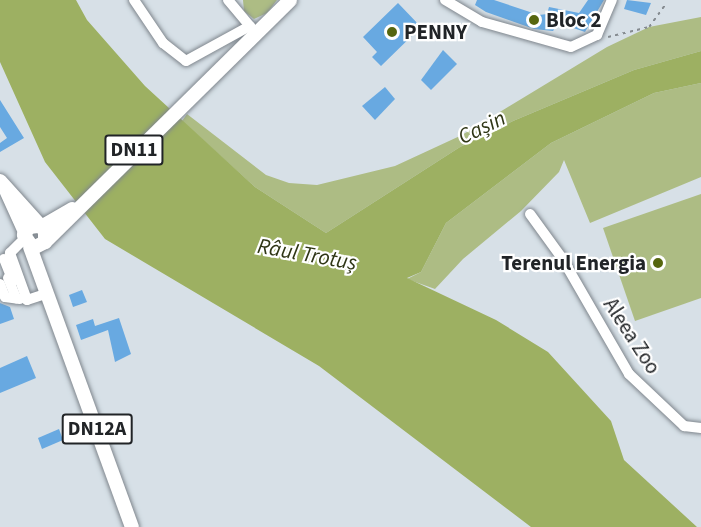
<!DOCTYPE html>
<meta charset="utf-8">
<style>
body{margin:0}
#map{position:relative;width:701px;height:527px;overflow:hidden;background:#d7e0e7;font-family:"Source Sans 3",sans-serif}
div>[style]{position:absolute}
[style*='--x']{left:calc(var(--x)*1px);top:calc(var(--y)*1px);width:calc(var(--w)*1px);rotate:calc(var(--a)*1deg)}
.green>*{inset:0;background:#adbc84}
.water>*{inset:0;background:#9db062}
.building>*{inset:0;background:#68a9e1}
.path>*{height:1.5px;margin-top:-0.75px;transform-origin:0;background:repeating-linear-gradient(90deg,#858b90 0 3px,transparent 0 7.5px)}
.roads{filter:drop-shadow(0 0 2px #7f868d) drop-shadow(0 0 2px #7f868d)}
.minor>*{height:10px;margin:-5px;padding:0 5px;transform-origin:5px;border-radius:5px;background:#fff}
.major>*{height:14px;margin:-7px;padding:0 7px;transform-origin:7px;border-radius:7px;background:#fff}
.dots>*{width:16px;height:16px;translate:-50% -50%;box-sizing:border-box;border:3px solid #fff;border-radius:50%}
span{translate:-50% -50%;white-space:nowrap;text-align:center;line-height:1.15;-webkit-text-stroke:4.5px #fff;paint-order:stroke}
.shield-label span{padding:2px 4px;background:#fff;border:2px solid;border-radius:4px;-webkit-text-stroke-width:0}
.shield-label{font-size:20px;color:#212427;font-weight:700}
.poi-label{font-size:21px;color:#212427;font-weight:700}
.left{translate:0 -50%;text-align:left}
.right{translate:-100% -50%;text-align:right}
.street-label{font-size:21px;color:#212427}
.water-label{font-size:22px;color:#2f3615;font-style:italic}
</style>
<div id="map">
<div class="green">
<i style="clip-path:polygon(243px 0,277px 0,267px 13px,254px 19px,244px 11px)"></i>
<i style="clip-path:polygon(701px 17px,701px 51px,634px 70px,513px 121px,460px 147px,326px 233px,255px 187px,182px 121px,187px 114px,266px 175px,289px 183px,317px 185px,395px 166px,462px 135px,607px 47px,649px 27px)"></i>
<i style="clip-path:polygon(701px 83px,701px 177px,590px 223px,564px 160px,559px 172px,521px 211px,463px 259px,435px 289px,407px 279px,421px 272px,446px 223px,551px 143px,654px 93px)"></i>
<i style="clip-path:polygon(701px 194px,701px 298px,635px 321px,603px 228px)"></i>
</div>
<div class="water">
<i style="clip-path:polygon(0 0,76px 0,87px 20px,145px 86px,255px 187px,326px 233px,460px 147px,513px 121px,634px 70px,701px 51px,701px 83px,654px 93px,551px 143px,446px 223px,421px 272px,407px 278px,496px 320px,548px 352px,611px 421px,624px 460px,697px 527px,531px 527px,319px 366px,105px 239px,45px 162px,0 62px)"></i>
</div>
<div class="building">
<i style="clip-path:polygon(477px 0,494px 0,539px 15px,547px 14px,549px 7px,579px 13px,588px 0,604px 0,585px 32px,559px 23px,553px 31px,534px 29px,486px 12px,475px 5px)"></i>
<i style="clip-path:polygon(627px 0,651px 3px,646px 15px,624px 9px)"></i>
<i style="clip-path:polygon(398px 3px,421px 27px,381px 66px,372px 57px,377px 52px,363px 37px)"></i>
<i style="clip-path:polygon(443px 50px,457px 64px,431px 90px,421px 80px)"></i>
<i style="clip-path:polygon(385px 87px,395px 99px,375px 120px,362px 106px)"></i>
<i style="clip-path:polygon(0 100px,24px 138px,0 152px,0 143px,7px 138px,0 127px)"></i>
<i style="clip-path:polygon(82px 290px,87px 302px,73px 307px,69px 295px)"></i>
<i style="clip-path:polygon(0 303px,10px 307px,14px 319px,0 324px)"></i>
<i style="clip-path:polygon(119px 318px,131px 354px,115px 362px,108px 330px,81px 340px,76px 325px,93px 319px,95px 326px)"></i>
<i style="clip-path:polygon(27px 356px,36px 378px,0 393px,0 368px)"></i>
<i style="clip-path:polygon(59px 429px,63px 440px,42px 449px,38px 438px)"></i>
</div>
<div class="path">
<i style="--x:608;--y:37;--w:42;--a:-13.7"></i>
<i style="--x:649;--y:27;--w:29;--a:-54"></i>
</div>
<div class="roads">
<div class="minor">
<i style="--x:134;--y:0;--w:52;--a:56"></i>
<i style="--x:163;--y:43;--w:29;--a:38"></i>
<i style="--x:186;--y:61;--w:73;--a:-28.7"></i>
<i style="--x:228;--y:0;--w:39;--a:50"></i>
<i style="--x:445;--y:0;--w:43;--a:30.7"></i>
<i style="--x:482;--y:22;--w:92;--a:15.7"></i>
<i style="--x:571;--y:47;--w:29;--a:-25"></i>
<i style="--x:597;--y:35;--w:38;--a:-67"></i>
<i style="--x:530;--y:214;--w:54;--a:54"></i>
<i style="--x:562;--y:258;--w:134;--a:60"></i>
<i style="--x:629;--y:374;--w:76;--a:43.4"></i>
<i style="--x:684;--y:426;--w:17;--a:7"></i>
<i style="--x:24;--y:239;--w:20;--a:135"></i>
<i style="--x:10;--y:253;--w:50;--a:70.1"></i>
<i style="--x:27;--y:300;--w:20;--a:-18"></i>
<i style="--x:4;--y:259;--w:24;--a:68"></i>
<i style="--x:8;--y:278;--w:22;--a:68"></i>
<i style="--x:0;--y:284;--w:14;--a:69"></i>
<i style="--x:5;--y:297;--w:15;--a:8"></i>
</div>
<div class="major">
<i style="--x:0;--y:181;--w:67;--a:48"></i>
<i style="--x:45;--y:231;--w:11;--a:90"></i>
<i style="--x:45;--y:242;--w:13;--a:153"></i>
<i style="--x:33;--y:248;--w:16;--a:-125"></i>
<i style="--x:24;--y:235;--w:9;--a:-58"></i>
<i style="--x:29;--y:227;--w:9;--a:-6"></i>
<i style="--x:6;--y:190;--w:46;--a:65.7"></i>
<i style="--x:41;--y:227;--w:36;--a:-30"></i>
<i style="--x:45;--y:242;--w:344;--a:-44.6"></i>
<i style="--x:30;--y:247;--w:298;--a:70"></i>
</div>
</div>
<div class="dots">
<i style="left:534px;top:20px;background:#56660f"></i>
<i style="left:392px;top:32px;background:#56660f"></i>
<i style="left:658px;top:263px;background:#56660f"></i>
</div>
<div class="shield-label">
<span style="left:134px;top:150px">DN11</span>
<span style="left:97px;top:429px">DN12A</span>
</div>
<div class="poi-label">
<span class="left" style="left:546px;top:20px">Bloc 2</span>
<span class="left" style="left:404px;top:32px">PENNY</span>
<span class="right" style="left:646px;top:263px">Terenul Energia</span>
</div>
<div class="street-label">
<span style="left:632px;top:336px;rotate:57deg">Aleea Zoo</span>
</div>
<div class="water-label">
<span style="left:482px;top:128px;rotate:-26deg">Cașin</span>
<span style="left:307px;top:255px;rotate:10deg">Râul Trotuș</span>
</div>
</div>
